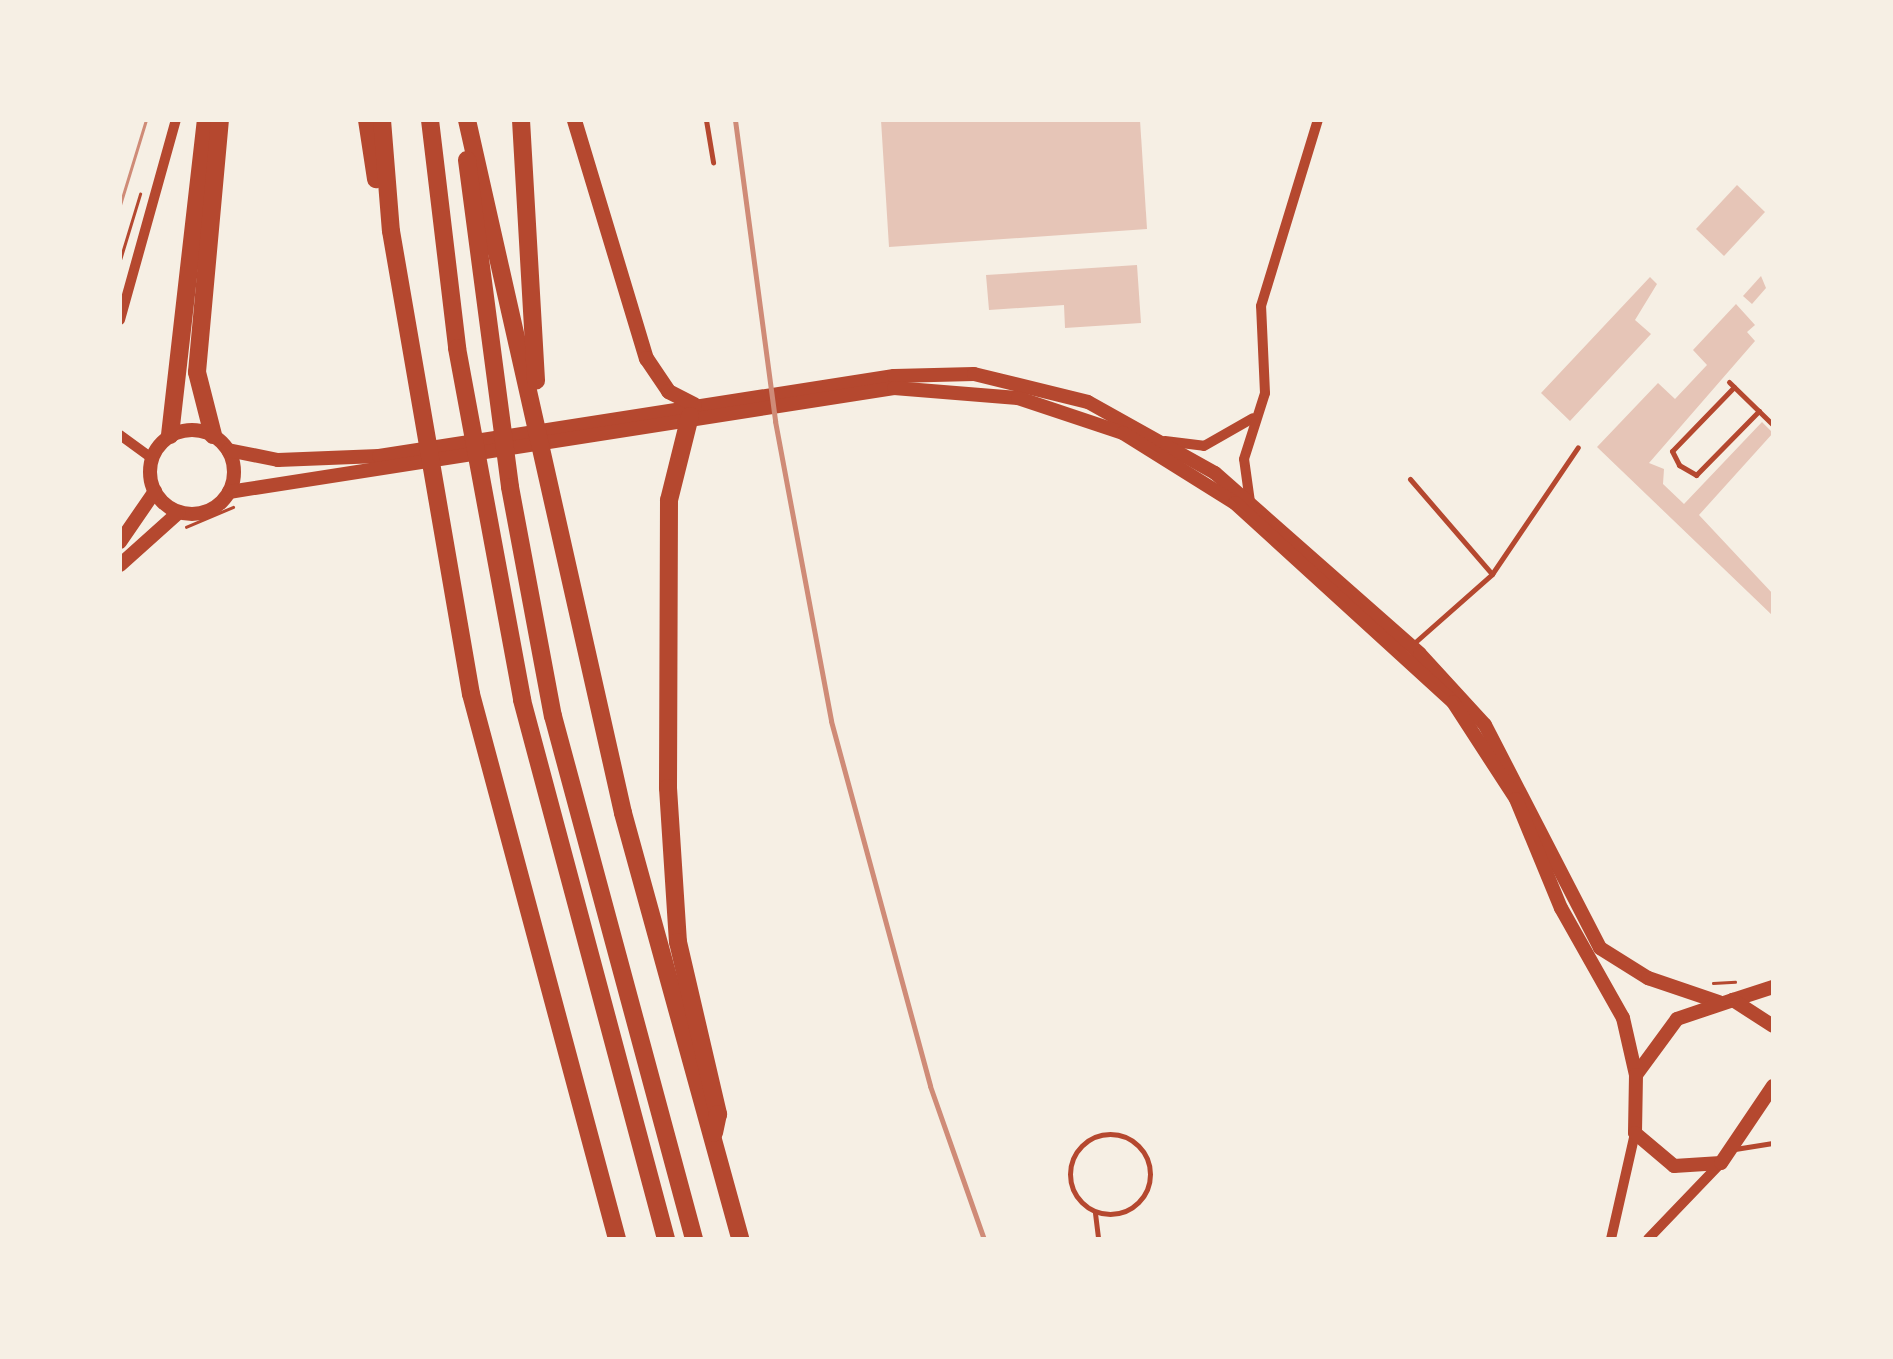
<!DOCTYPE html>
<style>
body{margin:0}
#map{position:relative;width:1893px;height:1359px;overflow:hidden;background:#f6efe4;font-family:"Roboto Condensed",sans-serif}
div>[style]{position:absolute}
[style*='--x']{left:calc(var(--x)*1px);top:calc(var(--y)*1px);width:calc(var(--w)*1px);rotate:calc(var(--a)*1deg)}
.building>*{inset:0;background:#e6c5b7}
.path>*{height:2.5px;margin:-1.25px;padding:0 1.25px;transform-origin:1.25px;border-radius:1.25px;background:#b5482f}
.service>*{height:5px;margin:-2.5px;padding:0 2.5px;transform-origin:2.5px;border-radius:2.5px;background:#b5482f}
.service>.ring{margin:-2.5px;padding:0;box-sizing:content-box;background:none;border:5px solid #b5482f;border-radius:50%}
.minor>*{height:10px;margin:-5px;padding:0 5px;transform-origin:5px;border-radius:5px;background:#b5482f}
.secondary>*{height:14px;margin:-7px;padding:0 7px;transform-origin:7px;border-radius:7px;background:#b5482f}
.secondary>.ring{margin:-7px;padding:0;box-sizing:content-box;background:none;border:14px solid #b5482f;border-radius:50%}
.primary>*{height:15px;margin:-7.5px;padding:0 7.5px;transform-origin:7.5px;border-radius:7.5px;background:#b5482f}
.motorway>*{height:18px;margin:-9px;padding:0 9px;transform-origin:9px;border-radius:9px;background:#b5482f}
.tram>*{height:2.5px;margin:-1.25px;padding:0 1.25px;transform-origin:1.25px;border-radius:1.25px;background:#cf8b77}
.rail>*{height:5px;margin:-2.5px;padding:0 2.5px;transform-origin:2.5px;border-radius:2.5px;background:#cf8b77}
span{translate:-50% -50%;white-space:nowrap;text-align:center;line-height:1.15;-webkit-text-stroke:8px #f6efe4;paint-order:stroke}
.frame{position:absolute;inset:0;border:122px solid #f6efe4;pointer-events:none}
</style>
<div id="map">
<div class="building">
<i style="clip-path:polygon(881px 120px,1140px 120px,1147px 229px,889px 247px)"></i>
<i style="clip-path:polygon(1737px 185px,1765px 212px,1724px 256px,1696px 229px)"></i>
<i style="clip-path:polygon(1137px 265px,1141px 323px,1065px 328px,1064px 305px,989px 310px,986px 275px)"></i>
<i style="clip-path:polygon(1761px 276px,1766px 288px,1752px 304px,1743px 296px)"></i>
<i style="clip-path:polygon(1650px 277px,1657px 284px,1635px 320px,1651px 334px,1570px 421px,1541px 393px)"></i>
<i style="clip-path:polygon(1736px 304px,1755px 325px,1747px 332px,1755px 341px,1649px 463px,1664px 469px,1663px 484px,1684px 504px,1762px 422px,1773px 433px,1699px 515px,1773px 594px,1773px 616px,1597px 447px,1658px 383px,1675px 399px,1707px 365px,1693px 350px)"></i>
</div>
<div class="path">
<i style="--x:120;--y:260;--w:69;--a:-73.1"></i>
<i style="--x:186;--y:527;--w:51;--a:-23.1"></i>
<i style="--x:1713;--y:983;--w:22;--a:-3"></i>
</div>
<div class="service">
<i style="--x:706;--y:120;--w:43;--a:80.5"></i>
<i style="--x:1729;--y:382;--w:62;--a:44.3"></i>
<i style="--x:1734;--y:387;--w:89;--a:134.1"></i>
<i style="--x:1672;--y:451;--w:16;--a:63"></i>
<i style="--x:1679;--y:465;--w:20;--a:30"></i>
<i style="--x:1696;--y:475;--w:90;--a:-45.5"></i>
<i style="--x:1410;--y:479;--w:125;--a:49.2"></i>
<i style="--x:1413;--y:644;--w:106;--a:-41.5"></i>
<i style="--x:1492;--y:574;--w:153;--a:-55.9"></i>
<i class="ring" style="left:1070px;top:1134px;width:75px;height:75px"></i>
<i style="--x:1735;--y:1149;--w:38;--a:-9"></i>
<i style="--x:1095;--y:1213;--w:26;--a:83"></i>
</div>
<div class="minor">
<i style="--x:120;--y:320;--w:208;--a:-74.4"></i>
<i style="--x:120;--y:435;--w:39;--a:36"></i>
<i style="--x:1165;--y:441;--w:39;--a:7"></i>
<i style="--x:1204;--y:446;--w:56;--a:-29.7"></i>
<i style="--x:1250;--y:502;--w:43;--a:-97.9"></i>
<i style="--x:1244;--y:459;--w:69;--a:-72.3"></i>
<i style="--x:1265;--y:393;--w:87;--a:-92.6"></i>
<i style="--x:1261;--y:306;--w:195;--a:-73"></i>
<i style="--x:1611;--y:1239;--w:109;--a:-77.2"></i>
<i style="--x:1648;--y:1239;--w:105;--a:-46.2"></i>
</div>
<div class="secondary">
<i class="ring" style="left:150px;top:430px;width:70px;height:70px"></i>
<i style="--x:228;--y:450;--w:51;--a:11.3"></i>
<i style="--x:278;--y:460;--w:101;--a:-2.3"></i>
<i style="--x:379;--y:456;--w:521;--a:-8.83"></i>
<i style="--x:894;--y:376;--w:80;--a:-1.4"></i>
<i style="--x:974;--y:374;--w:117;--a:13.8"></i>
<i style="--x:1088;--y:402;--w:145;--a:29.2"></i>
<i style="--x:1215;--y:473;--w:273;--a:41.4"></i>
<i style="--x:1420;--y:654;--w:96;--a:47.5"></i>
<i style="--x:1485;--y:725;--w:251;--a:62.7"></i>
<i style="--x:1600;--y:948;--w:57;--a:32"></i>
<i style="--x:1648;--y:978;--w:75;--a:18.7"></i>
<i style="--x:229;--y:492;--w:673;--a:-8.89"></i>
<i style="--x:894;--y:388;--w:124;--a:4.6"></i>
<i style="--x:1018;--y:398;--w:111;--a:18.4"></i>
<i style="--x:1123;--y:433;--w:132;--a:32"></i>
<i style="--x:1235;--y:503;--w:295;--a:42.4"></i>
<i style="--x:1453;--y:702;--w:116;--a:57"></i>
<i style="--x:1516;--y:799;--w:118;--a:67.6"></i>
<i style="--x:1561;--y:908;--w:126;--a:60.6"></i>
<i style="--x:1623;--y:1018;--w:58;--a:77.2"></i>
<i style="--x:120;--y:542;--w:62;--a:-55.5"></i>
<i style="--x:120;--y:565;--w:79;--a:-41.9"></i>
<i style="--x:1733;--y:1000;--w:42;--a:-18"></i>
<i style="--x:1773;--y:1026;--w:48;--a:-147"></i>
<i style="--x:1733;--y:1000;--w:59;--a:161.3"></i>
<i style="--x:1677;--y:1019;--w:69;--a:126.2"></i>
<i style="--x:1636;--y:1075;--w:58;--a:91"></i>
<i style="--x:1635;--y:1133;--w:51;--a:40.2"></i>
<i style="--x:1674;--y:1166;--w:47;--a:-3.7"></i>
<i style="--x:1721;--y:1163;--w:93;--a:-56"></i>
</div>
<div class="primary">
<i style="--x:574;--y:120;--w:249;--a:73.2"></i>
<i style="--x:646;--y:358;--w:40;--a:56"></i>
<i style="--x:668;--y:391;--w:29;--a:27"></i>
</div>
<div class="motorway">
<i style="--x:367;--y:120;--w:60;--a:81.3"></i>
<i style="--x:382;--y:120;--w:111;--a:85.4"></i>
<i style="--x:391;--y:231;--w:470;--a:80.2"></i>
<i style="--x:471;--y:694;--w:564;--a:75"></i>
<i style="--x:430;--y:120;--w:230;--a:83.2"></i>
<i style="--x:457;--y:348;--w:358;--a:79.5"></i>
<i style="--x:522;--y:700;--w:558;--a:75.04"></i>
<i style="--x:467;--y:120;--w:710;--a:77.31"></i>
<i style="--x:623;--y:813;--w:442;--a:74.6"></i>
<i style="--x:521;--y:120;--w:261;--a:86.7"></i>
<i style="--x:467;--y:160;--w:330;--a:82.5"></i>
<i style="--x:510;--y:487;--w:233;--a:79.4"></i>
<i style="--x:553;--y:716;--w:542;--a:74.91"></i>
<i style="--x:690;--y:416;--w:87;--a:104"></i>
<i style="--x:669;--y:500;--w:288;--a:90.2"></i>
<i style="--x:668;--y:788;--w:154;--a:86.3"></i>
<i style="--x:678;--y:942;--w:177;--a:76.9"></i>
<i style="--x:718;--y:1114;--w:19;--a:102"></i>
<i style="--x:170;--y:435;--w:317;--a:-83.5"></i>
<i style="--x:213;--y:435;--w:65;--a:-104.3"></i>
<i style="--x:197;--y:372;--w:253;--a:-84.8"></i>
</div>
<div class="tram">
<i style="--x:120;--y:205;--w:89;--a:-73"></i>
</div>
<div class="rail">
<i style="--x:735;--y:120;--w:304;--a:82.4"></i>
<i style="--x:775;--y:421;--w:305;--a:79.4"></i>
<i style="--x:831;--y:721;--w:378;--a:74.8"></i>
<i style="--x:930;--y:1086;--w:162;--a:70.6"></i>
</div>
<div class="frame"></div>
</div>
